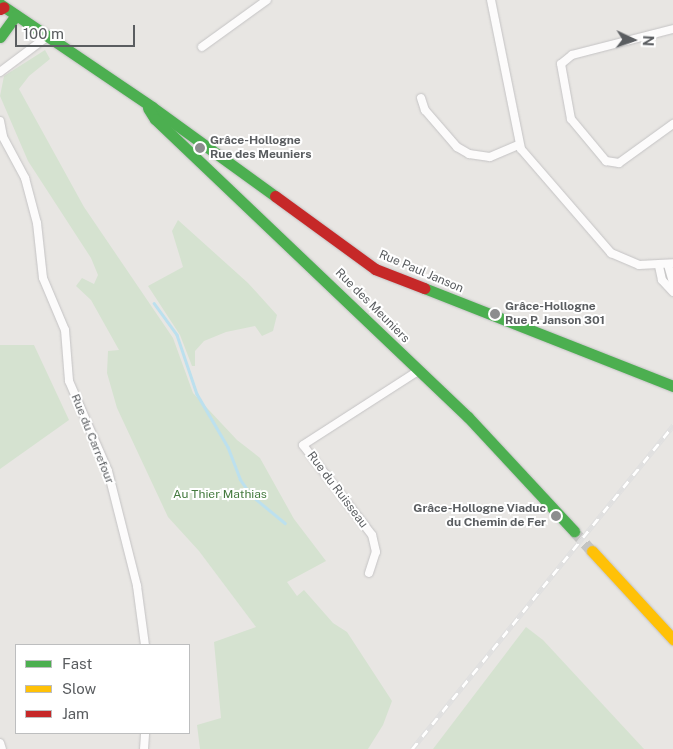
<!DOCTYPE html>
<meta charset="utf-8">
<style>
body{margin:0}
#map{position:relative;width:673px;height:749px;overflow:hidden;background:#e8e6e3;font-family:"Public Sans",sans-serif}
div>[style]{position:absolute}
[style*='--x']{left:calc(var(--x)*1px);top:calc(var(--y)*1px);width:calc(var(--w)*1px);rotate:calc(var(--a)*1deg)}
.green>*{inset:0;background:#d5e2d0}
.stream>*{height:2.5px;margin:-1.25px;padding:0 1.25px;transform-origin:1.25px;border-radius:1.25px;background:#bce0ee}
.secondary-tunnel>*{height:11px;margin-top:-5.5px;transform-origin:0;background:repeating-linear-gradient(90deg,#c4c4c2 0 11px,transparent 0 16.5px)}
.roads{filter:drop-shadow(0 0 1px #c4c3c4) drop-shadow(0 0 1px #c4c3c4)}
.street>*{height:8px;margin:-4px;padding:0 4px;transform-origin:4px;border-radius:4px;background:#fcfbfb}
.fast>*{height:11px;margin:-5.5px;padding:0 5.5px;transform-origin:5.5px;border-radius:5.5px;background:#4caf50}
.slow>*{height:11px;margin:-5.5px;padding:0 5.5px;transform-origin:5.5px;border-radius:5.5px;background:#ffc107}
.jam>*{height:11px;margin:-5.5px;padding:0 5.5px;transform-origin:5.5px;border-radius:5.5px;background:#c62828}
.rail>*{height:4.5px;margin-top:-2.25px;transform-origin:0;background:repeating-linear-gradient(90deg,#fff 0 8px,#e0e0e0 0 16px);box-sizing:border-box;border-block:1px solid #e0e0e0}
.dots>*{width:14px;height:14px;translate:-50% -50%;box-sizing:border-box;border:2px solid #fff;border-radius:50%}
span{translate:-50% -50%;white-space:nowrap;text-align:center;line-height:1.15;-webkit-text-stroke:4px #fff;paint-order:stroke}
.poi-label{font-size:12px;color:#5a5d60;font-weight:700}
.left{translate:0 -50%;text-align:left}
.right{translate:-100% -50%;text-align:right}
.street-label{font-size:12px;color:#5a5d60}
.park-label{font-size:12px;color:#447a3e}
.legend{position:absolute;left:15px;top:644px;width:175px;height:90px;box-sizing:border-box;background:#fff;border:1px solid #bdbebf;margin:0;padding:6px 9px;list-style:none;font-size:15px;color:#5a5d60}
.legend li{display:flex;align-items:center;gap:10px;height:25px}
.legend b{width:25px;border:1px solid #bdbebf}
.north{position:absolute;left:608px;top:15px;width:50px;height:50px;-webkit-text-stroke:4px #fff;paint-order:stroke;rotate:93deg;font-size:14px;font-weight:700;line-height:20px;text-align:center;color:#5a5d60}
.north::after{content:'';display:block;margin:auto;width:18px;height:22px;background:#5a5d60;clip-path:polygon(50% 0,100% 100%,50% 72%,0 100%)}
.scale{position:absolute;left:15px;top:25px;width:120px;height:22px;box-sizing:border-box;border:2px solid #5a5d60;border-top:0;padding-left:6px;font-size:15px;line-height:18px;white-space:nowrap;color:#5a5d60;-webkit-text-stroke:4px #fff;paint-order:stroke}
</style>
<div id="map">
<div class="green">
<i style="clip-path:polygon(45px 50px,50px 59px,29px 76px,19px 89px,84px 207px,173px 338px,193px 393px,237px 440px,260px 458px,294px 519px,326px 561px,287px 582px,297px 596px,304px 590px,333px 623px,347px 632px,392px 701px,383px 725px,368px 749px,200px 749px,197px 725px,221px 718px,214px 642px,256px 627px,199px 551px,168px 517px,117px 408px,107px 373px,108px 351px,119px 350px,91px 300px,76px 286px,82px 278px,94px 284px,98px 275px,91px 258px,28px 161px,0 96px,4px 76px)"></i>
<i style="clip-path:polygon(178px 220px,248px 283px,277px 315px,273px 331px,262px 336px,255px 326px,226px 332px,204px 341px,195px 351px,195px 366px,192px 366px,180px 335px,148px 286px,183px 267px,172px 231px)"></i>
<i style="clip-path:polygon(0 345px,34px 345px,69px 420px,0 469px)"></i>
<i style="clip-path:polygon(526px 627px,543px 640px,644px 749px,433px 749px)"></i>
</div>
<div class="stream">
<i style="--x:154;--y:303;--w:39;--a:54"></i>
<i style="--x:177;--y:335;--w:62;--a:71.3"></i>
<i style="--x:197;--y:394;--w:61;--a:59.7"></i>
<i style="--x:228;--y:447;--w:34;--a:69"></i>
<i style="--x:240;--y:479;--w:19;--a:55"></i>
<i style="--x:251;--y:495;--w:44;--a:39.5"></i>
</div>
<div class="secondary-tunnel">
<i style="--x:574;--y:531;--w:27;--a:48"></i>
</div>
<div class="roads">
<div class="street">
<i style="--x:491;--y:0;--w:152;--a:78.6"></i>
<i style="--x:521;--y:149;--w:138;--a:49.1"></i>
<i style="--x:611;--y:253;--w:30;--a:23"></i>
<i style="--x:639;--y:265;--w:34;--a:-3"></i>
<i style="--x:673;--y:29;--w:104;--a:165.6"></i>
<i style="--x:572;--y:55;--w:14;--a:141"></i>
<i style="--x:561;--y:64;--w:56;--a:79.7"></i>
<i style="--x:571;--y:119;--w:55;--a:50.2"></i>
<i style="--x:606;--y:161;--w:13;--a:9"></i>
<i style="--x:619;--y:163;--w:67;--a:-35.8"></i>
<i style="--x:202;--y:47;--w:80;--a:-35.9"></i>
<i style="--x:0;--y:72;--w:60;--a:-36.9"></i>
<i style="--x:421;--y:98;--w:13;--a:72"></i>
<i style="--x:425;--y:110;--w:49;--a:49.1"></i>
<i style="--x:457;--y:147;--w:14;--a:30"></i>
<i style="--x:469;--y:154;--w:21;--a:8"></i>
<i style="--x:490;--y:157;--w:30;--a:-23"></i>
<i style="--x:0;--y:121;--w:16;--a:79"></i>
<i style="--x:3;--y:137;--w:47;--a:61.8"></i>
<i style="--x:25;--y:178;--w:47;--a:75.1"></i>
<i style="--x:37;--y:223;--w:55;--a:83.8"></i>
<i style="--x:43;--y:278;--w:56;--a:67.1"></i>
<i style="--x:65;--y:330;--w:51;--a:85.5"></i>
<i style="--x:69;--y:381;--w:98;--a:66.6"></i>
<i style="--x:108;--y:471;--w:119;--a:75.8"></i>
<i style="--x:137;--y:586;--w:60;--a:82.3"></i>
<i style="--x:668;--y:265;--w:19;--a:74"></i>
<i style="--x:659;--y:266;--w:14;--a:78"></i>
<i style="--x:662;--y:280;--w:16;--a:47"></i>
<i style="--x:369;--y:573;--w:22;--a:-72"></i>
<i style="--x:376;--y:552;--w:17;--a:-103"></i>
<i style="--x:372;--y:535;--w:113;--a:-127.5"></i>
<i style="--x:303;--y:445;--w:137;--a:-32.8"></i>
<i style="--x:0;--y:743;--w:6;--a:72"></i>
<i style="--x:144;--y:749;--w:16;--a:-86"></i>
</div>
<div class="fast">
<i style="--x:0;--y:4;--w:184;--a:34.1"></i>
<i style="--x:152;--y:107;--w:152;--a:35.9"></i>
<i style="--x:0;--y:37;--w:27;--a:-54"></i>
<i style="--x:148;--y:108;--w:13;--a:58"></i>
<i style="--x:155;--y:119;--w:432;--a:43.6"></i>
<i style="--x:468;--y:417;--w:156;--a:47.1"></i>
<i style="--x:424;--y:288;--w:268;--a:21.5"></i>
</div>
<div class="slow">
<i style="--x:592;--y:551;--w:120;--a:47.4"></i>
</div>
<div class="jam">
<i style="--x:0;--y:9;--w:4;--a:-27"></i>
<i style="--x:275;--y:196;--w:124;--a:36.1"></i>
<i style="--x:375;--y:269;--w:53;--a:21.2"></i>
</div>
</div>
<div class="rail">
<i style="--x:412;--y:749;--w:416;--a:-51.1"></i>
</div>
<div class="dots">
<i style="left:200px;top:148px;background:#8c8d8e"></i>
<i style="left:495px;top:314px;background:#8c8d8e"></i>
<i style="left:556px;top:516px;background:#8c8d8e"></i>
</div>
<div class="poi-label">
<span class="left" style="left:210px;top:148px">Grâce-Hollogne<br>Rue des Meuniers</span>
<span class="left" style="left:505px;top:314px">Grâce-Hollogne<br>Rue P. Janson 301</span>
<span class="right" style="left:546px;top:516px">Grâce-Hollogne Viaduc<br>du Chemin de Fer</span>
</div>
<div class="street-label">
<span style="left:421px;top:272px;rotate:23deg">Rue Paul Janson</span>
<span style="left:372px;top:306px;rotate:45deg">Rue des Meuniers</span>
<span style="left:92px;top:439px;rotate:68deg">Rue du Carrefour</span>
<span style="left:337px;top:490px;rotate:53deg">Rue du Ruisseau</span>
</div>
<div class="park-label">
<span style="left:220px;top:495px">Au Thier Mathias</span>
</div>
<ul class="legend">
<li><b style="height:6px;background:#4caf50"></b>Fast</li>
<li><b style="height:6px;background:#ffc107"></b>Slow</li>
<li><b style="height:6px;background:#c62828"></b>Jam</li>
</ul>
<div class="north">N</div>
<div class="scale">100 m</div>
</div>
